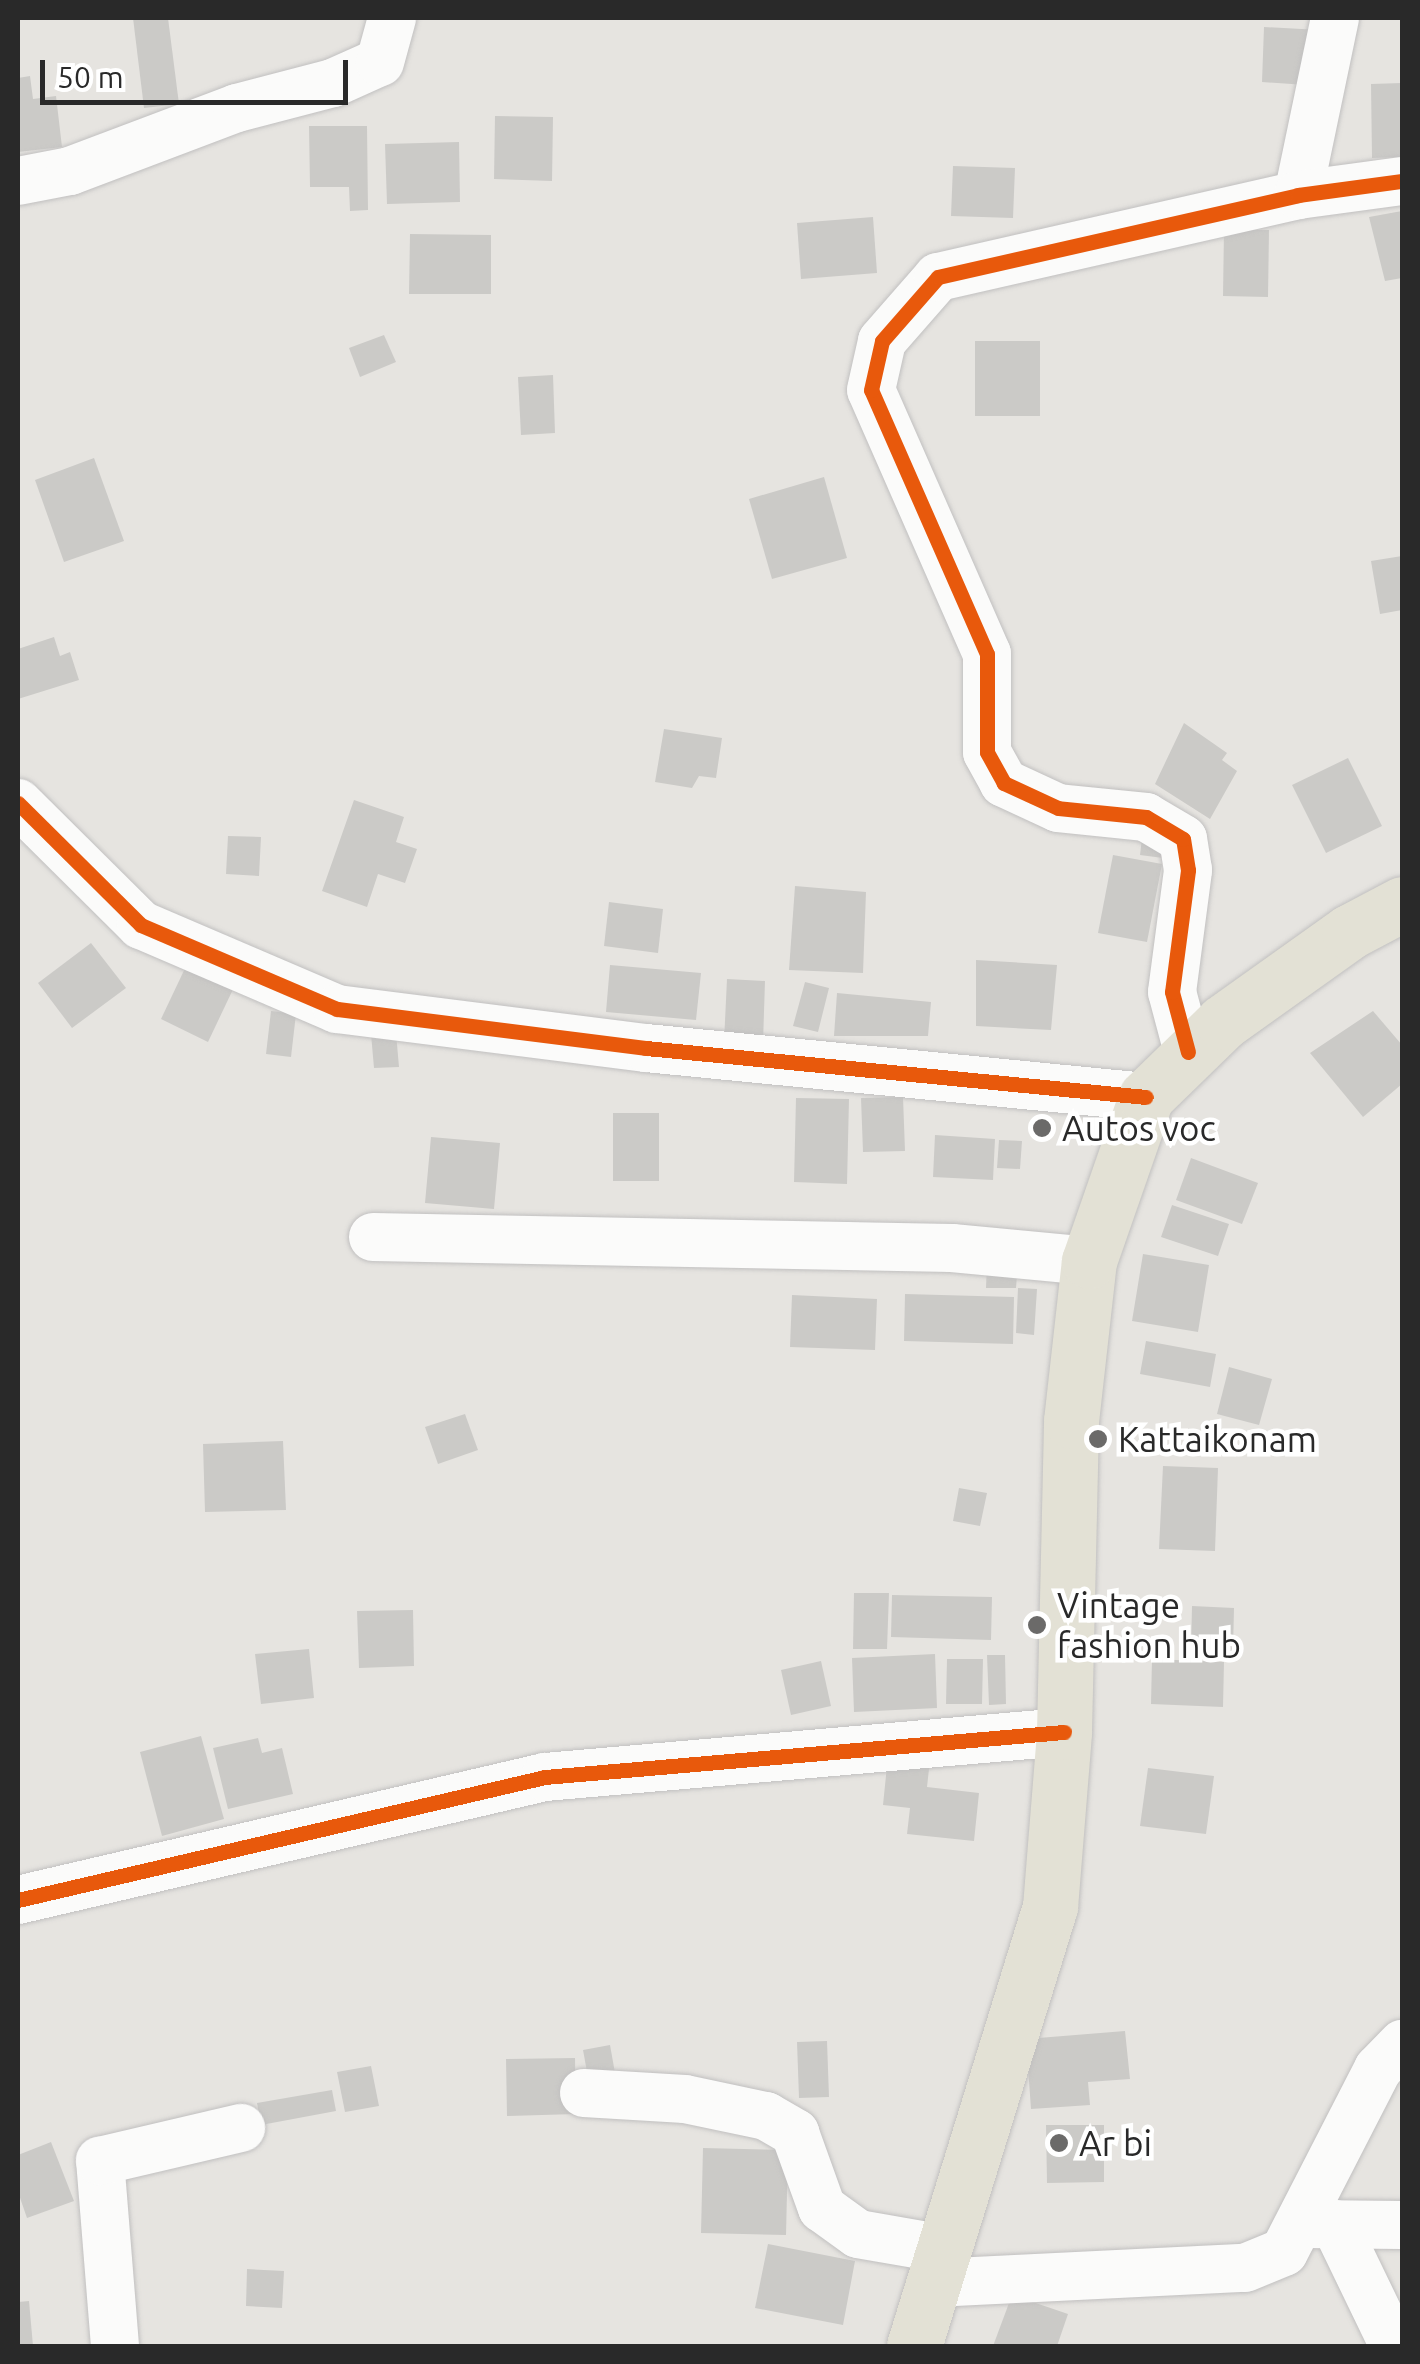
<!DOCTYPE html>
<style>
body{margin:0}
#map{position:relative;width:1420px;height:2364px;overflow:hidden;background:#e6e4e0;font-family:Ubuntu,sans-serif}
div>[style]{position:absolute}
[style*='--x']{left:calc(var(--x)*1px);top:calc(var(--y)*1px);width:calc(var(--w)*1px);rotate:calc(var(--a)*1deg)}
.building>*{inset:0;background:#cbcac7}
.roads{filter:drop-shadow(0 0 2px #c1c0c0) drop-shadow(0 0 2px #c1c0c0)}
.minor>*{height:48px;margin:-24px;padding:0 24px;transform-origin:24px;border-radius:24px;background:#fbfbfa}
.major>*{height:55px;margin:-27.5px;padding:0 27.5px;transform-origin:27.5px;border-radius:27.5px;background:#e3e1d5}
.cycleway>*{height:15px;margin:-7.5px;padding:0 7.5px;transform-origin:7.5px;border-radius:7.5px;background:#e8590c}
.dots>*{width:28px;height:28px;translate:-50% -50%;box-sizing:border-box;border:5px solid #fff;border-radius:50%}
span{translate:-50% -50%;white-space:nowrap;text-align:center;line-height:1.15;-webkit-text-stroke:9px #fff;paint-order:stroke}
.poi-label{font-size:35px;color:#292929}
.left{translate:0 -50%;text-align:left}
.frame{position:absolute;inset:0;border:20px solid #292929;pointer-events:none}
.scale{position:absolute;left:40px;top:60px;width:308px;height:45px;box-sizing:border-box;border:5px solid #292929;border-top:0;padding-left:12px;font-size:30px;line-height:35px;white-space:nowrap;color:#292929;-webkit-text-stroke:8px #fff;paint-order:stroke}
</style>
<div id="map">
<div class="building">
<i style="clip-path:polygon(133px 18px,168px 18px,179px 104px,144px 108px)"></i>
<i style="clip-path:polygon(1264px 27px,1320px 30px,1306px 85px,1262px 82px)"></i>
<i style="clip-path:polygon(30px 76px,33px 99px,56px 96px,62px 147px,18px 152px,18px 78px)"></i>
<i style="clip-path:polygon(1402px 83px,1402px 157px,1372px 158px,1371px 84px)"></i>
<i style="clip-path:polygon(495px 116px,553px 117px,552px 181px,494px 179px)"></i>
<i style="clip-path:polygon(309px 126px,367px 126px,368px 210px,350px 211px,349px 187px,310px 187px)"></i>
<i style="clip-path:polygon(459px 142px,460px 202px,387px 204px,385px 144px)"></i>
<i style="clip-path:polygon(953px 166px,1015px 168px,1013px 218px,951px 216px)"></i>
<i style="clip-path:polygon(1402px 211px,1402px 278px,1385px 281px,1369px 217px)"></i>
<i style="clip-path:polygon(873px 217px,877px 273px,801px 279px,797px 223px)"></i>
<i style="clip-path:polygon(1224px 230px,1269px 230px,1268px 297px,1223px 296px)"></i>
<i style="clip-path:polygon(410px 234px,491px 235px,491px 294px,409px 294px)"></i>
<i style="clip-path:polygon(384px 335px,396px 362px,360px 377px,349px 348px)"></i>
<i style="clip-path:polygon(975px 341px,1040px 341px,1040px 416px,975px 416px)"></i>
<i style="clip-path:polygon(553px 375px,555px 433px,521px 435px,518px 377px)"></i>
<i style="clip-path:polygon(94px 458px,124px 541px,64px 562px,35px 480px)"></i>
<i style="clip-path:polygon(824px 477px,847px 558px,772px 579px,749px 499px)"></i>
<i style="clip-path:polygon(1402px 556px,1402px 610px,1380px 614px,1371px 561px)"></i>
<i style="clip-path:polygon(54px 637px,60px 656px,70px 652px,79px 680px,18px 699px,18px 649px)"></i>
<i style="clip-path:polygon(1184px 723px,1227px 753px,1222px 760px,1237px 771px,1210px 819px,1155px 784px)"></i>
<i style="clip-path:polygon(664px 729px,722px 738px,716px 778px,699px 776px,692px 788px,655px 782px)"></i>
<i style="clip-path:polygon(1348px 758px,1382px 826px,1326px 853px,1292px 785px)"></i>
<i style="clip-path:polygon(354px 800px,404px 817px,396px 842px,417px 849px,405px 883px,378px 874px,367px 907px,322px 891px)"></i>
<i style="clip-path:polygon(1143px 830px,1166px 833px,1163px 858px,1140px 855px)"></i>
<i style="clip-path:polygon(228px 836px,261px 837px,259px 876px,226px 874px)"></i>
<i style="clip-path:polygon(1113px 855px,1162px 864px,1147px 942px,1098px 933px)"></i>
<i style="clip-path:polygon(795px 886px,866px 892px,863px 973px,789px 970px)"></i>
<i style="clip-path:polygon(609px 902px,663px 909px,658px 953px,604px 946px)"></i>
<i style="clip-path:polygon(91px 943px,126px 988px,72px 1028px,38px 983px)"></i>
<i style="clip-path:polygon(976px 960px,1057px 965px,1051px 1030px,976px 1026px)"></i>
<i style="clip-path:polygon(188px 962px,236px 983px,208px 1042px,161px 1019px)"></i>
<i style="clip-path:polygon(610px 965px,701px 973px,696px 1020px,606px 1012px)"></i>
<i style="clip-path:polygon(727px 979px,765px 981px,763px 1043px,724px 1042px)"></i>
<i style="clip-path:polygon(805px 982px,829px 988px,818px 1032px,793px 1026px)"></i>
<i style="clip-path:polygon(837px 993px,931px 1002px,928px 1036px,834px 1036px)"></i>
<i style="clip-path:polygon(271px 1011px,296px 1014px,291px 1057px,266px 1054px)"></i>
<i style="clip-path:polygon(1373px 1011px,1402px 1045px,1402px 1084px,1363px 1117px,1310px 1053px)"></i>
<i style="clip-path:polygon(396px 1033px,399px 1067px,374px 1068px,371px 1034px)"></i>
<i style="clip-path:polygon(903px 1097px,905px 1151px,863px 1152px,861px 1098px)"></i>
<i style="clip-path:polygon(796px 1098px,849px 1099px,847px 1184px,794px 1182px)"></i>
<i style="clip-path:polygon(613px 1113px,659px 1113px,659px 1181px,613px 1181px)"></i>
<i style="clip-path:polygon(935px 1135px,995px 1139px,993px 1180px,933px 1177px)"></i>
<i style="clip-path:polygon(431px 1137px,500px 1143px,494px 1209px,425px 1203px)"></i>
<i style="clip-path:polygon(999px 1140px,1022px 1141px,1020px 1169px,997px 1168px)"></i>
<i style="clip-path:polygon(1191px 1158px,1258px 1183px,1242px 1224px,1176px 1200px)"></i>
<i style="clip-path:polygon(1172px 1205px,1229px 1224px,1218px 1256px,1161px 1237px)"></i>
<i style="clip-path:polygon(1143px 1254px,1209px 1265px,1198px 1332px,1132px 1321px)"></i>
<i style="clip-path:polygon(987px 1262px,1018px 1263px,1016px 1288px,986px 1288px)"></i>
<i style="clip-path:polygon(1018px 1288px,1037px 1289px,1034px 1335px,1016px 1333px)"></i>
<i style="clip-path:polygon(905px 1294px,1014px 1297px,1013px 1344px,904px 1341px)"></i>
<i style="clip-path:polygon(792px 1295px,877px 1299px,875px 1350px,790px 1347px)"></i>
<i style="clip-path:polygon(1146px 1341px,1216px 1354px,1210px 1387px,1140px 1374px)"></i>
<i style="clip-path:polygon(1229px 1367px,1272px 1379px,1259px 1425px,1217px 1414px)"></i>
<i style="clip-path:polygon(465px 1414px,478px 1450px,438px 1464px,425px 1427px)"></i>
<i style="clip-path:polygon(283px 1441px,286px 1510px,205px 1512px,203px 1444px)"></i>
<i style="clip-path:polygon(1163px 1466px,1218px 1468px,1215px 1551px,1159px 1549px)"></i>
<i style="clip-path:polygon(959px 1488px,987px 1493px,980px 1526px,953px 1521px)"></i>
<i style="clip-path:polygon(854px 1593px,889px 1593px,887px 1649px,853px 1649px)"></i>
<i style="clip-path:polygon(892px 1595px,992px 1597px,991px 1640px,891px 1637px)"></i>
<i style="clip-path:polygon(1192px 1606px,1234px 1608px,1233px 1651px,1191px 1650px)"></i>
<i style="clip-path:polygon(413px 1610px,414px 1666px,359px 1668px,357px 1611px)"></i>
<i style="clip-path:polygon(309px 1649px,314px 1698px,261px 1704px,255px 1654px)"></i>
<i style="clip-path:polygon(935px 1654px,937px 1708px,854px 1712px,852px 1658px)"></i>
<i style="clip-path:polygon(987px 1655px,1005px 1655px,1006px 1704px,989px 1705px)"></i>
<i style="clip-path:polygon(947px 1659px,983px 1659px,982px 1704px,946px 1704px)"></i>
<i style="clip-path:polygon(1152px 1659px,1224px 1662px,1223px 1707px,1151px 1704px)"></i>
<i style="clip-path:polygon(821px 1661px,831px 1706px,791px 1715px,781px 1670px)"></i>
<i style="clip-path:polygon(201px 1736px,224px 1819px,162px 1836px,140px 1752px)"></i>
<i style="clip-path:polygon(258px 1738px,262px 1753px,282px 1748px,293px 1794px,228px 1809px,213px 1748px)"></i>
<i style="clip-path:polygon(888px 1756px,930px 1760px,927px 1787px,979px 1793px,974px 1841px,907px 1834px,910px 1808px,883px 1805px)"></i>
<i style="clip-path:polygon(1148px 1768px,1214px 1776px,1206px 1834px,1140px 1826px)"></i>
<i style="clip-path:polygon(1125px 2031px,1130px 2079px,1088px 2082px,1090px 2105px,1031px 2109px,1026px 2039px)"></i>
<i style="clip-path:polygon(827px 2041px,829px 2097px,799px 2098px,797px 2042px)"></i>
<i style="clip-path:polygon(610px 2045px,617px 2084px,590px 2088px,583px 2050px)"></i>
<i style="clip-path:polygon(575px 2058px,576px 2114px,507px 2116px,506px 2059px)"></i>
<i style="clip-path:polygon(371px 2066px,379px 2106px,345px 2112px,337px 2072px)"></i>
<i style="clip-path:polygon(332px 2090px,336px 2111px,261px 2125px,257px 2103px)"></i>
<i style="clip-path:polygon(1046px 2125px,1104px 2125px,1104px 2182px,1047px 2183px)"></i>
<i style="clip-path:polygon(51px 2142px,74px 2201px,27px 2218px,18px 2192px,18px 2155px)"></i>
<i style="clip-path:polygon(703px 2148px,788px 2150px,786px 2235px,701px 2233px)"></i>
<i style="clip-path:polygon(768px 2244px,855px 2261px,843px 2325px,755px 2308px)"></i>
<i style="clip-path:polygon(247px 2269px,284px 2271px,282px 2308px,246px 2306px)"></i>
<i style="clip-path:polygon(1012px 2295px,1068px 2314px,1057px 2346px,993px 2346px)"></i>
<i style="clip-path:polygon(29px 2301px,33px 2346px,18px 2346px,18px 2302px)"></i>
</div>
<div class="roads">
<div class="minor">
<i style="--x:18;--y:181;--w:53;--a:-10.9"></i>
<i style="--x:70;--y:171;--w:178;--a:-20.7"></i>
<i style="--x:237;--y:108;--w:99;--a:-14.6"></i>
<i style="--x:333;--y:83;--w:51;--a:-24.1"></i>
<i style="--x:380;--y:62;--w:46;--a:-74.7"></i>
<i style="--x:1298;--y:195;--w:181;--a:-78.2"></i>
<i style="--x:18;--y:803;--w:173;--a:44.8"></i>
<i style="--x:141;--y:925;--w:213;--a:23.2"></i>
<i style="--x:337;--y:1009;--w:311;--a:7.2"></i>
<i style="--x:646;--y:1048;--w:502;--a:5.6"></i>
<i style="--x:1188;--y:1052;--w:62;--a:-104.9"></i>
<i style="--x:1172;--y:992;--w:123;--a:-82.5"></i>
<i style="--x:1188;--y:870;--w:31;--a:-99"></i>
<i style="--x:1183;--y:839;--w:43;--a:-149.3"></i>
<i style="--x:1146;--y:817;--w:88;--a:-174.2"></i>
<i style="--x:1058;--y:808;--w:60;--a:-155.2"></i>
<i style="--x:1004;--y:783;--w:35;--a:-119"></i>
<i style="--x:987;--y:752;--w:98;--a:-90"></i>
<i style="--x:987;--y:654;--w:288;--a:-113.7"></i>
<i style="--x:871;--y:390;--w:50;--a:-77.3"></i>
<i style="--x:882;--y:341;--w:85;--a:-48.8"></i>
<i style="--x:938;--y:277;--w:369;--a:-12.8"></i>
<i style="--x:1298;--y:195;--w:105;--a:-7.7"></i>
<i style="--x:373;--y:1237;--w:579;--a:1.09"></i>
<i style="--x:952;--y:1248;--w:138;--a:5.4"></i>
<i style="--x:18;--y:1900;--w:541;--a:-13.14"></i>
<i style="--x:545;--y:1777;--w:521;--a:-4.96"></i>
<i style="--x:584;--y:2093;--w:101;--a:3.4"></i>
<i style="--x:685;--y:2099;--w:83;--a:11.9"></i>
<i style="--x:766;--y:2116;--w:34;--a:30"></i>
<i style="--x:795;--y:2133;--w:80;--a:70.2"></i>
<i style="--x:822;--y:2208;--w:44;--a:35.8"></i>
<i style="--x:858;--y:2234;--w:87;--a:9.9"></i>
<i style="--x:1306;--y:2224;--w:96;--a:0.6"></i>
<i style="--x:1335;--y:2224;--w:136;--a:64.2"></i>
<i style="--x:934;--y:2283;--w:311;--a:-2.8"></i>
<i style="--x:1245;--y:2268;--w:42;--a:-22.3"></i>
<i style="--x:1284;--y:2252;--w:206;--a:-62.8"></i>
<i style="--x:1378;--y:2069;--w:35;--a:-46"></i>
<i style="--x:115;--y:2346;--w:186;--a:-94.6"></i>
<i style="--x:100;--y:2161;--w:145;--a:-13.2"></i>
</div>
<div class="major">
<i style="--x:914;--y:2346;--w:460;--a:-72.8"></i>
<i style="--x:1050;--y:1907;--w:176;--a:-85.4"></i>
<i style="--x:1064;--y:1732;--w:311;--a:-88.7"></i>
<i style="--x:1071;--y:1421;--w:161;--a:-83.6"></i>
<i style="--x:1089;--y:1261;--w:174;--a:-70.8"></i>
<i style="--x:1146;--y:1097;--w:107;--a:-44.2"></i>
<i style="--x:1223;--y:1022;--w:155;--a:-35.5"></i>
<i style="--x:1349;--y:932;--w:60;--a:-27.8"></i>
</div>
</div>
<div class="cycleway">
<i style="--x:18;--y:803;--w:173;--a:44.8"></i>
<i style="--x:141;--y:925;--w:213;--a:23.2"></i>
<i style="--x:337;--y:1009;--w:311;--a:7.2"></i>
<i style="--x:646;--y:1048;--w:502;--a:5.6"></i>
<i style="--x:1188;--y:1052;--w:62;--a:-104.9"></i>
<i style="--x:1172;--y:992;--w:123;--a:-82.5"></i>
<i style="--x:1188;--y:870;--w:31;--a:-99"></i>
<i style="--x:1183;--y:839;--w:43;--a:-149.3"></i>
<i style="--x:1146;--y:817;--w:88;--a:-174.2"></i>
<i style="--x:1058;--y:808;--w:60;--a:-155.2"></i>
<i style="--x:1004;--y:783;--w:35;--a:-119"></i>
<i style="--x:987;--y:752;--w:98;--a:-90"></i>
<i style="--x:987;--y:654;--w:288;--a:-113.7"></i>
<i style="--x:871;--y:390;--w:50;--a:-77.3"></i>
<i style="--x:882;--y:341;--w:85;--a:-48.8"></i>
<i style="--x:938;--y:277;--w:369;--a:-12.8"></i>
<i style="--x:1298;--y:195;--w:105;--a:-7.7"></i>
<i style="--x:18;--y:1900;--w:541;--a:-13.14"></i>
<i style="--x:545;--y:1777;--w:521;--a:-4.96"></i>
</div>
<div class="dots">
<i style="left:1042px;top:1128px;background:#6b6a69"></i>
<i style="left:1098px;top:1439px;background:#6b6a69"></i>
<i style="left:1037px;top:1625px;background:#6b6a69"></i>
<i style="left:1059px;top:2143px;background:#6b6a69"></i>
</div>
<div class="poi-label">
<span class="left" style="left:1062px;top:1128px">Autos voc</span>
<span class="left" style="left:1118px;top:1439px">Kattaikonam</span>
<span class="left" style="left:1057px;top:1625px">Vintage<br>fashion hub</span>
<span class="left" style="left:1079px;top:2143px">Ar bi</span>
</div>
<div class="frame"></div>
<div class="scale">50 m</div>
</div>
